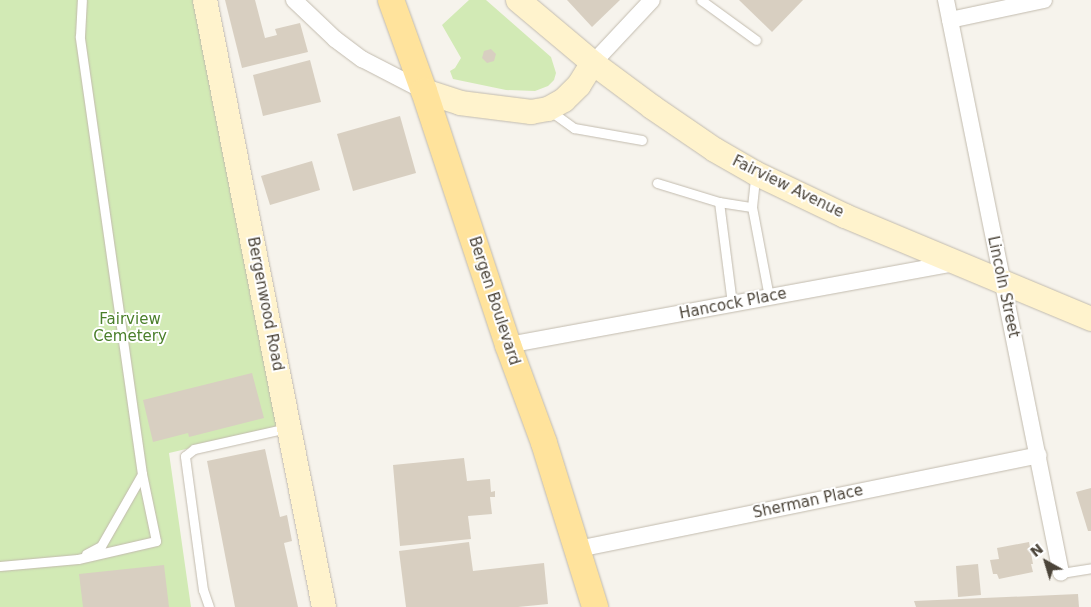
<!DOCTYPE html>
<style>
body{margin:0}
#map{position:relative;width:1091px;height:607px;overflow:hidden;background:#f6f3ec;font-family:"DejaVu Sans",sans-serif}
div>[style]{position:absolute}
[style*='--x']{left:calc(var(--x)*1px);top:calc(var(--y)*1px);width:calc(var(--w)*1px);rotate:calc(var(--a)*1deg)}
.green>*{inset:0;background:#d2eab5}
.building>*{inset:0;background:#d8cfc1}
.roads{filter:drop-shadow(0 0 1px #c2bbae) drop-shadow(0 0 1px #c2bbae)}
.lane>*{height:9px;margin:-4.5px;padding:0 4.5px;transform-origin:4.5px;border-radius:4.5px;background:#fff}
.street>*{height:16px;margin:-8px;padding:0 8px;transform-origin:8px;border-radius:8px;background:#fff}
.secondary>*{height:24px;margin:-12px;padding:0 12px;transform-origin:12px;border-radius:12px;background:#fff3cd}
.primary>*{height:26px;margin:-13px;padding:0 13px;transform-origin:13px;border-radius:13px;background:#ffe39c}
span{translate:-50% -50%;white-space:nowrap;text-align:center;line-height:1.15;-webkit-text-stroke:4px #fff;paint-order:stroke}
.street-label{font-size:15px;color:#4b4439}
.park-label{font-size:15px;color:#4a7f2a}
.north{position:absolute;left:1021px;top:537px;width:50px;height:50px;-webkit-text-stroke:4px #fff;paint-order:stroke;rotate:321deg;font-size:14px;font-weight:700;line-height:20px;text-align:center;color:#4b4439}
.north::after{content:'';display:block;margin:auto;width:18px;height:22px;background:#4b4439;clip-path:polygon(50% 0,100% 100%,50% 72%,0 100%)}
</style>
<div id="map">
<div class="green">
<i style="clip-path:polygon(0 0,202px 0,281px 427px,169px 453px,191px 607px,0 607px)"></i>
<i style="clip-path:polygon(469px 0,486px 0,551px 57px,556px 73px,554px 80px,548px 86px,535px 91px,506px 90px,453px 79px,450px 71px,455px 68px,461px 58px,442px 25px)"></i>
</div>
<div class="building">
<i style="clip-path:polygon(225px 0,255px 0,265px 38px,277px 35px,275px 29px,300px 23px,308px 52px,242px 68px)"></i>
<i style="clip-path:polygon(567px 0,620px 0,592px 27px)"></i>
<i style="clip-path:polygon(739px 0,803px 0,772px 32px)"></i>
<i style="clip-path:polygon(491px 49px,496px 54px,494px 61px,487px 63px,482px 58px,484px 51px)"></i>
<i style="clip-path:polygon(310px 60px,321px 102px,263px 116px,253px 75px)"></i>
<i style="clip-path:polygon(400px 116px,416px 173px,353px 191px,337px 134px)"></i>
<i style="clip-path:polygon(312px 161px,320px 190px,270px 205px,261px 176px)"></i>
<i style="clip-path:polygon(252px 373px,264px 418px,189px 437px,188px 433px,153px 442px,143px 400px)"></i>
<i style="clip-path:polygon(265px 449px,280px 517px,287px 515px,292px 541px,284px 543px,298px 607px,235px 607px,207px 461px)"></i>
<i style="clip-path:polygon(464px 458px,467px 481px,490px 479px,491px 492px,495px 491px,495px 497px,490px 497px,492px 514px,468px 516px,471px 539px,400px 546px,393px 465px)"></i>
<i style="clip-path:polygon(1091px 488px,1091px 531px,1088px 531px,1076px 492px)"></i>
<i style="clip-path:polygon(469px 542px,473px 571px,544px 563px,548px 604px,518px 607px,406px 607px,399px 551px)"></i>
<i style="clip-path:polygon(1029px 542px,1033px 564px,1031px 564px,1033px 572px,999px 579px,997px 574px,993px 574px,990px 560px,999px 559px,997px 548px)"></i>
<i style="clip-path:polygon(978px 564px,981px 595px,958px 597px,956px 566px)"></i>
<i style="clip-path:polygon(164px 565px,169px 607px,83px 607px,79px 574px)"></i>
<i style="clip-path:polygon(1078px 594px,1079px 607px,916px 607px,914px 601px)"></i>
</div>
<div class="roads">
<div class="lane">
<i style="--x:701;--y:0;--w:68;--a:36"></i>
<i style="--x:549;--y:110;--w:31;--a:36"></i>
<i style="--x:574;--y:128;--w:69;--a:10"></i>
<i style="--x:657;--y:183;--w:65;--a:17"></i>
<i style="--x:719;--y:202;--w:33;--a:9"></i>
<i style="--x:752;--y:207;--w:31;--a:-84"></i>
<i style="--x:719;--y:202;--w:103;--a:82.7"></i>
<i style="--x:752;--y:207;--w:92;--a:79.3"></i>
<i style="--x:86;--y:554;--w:17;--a:-28"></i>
<i style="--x:101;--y:546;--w:83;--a:-60.3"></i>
<i style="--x:0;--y:566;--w:78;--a:-5.1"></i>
<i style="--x:78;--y:559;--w:80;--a:-13"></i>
<i style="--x:156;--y:541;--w:68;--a:-101.8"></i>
<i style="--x:142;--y:474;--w:442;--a:-98.1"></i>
<i style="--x:80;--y:36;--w:36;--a:-87"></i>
<i style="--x:1061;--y:573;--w:30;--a:-9"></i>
<i style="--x:209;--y:607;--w:18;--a:-109"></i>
<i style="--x:203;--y:590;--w:135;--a:-97.7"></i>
<i style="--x:185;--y:456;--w:11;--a:-38"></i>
<i style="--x:194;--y:449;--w:95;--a:-12.7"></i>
</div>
<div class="street">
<i style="--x:294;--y:0;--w:57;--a:43.6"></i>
<i style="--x:335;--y:39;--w:34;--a:37"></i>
<i style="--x:362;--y:59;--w:70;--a:27.3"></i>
<i style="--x:946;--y:0;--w:584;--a:78.65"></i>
<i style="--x:950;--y:20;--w:96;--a:-12"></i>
<i style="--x:593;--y:63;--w:86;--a:-46.9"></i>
<i style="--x:508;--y:345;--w:455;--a:-10.4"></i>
<i style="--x:578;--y:549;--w:470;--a:-11.5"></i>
</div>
<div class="secondary">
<i style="--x:205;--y:0;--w:619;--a:78.91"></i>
<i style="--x:518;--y:0;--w:98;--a:40"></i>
<i style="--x:593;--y:63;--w:74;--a:36.7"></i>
<i style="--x:652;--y:107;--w:76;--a:34.3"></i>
<i style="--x:715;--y:150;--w:46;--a:29.9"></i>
<i style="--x:755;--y:173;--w:100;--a:25.5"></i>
<i style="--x:845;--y:216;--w:267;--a:22.7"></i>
<i style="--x:424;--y:91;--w:38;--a:18"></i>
<i style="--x:460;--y:103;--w:72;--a:7.2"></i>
<i style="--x:531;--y:112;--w:17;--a:-10"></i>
<i style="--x:548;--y:109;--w:18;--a:-29"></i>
<i style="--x:564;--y:100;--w:21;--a:-45"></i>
<i style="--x:579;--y:85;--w:26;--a:-58"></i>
</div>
<div class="primary">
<i style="--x:391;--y:0;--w:97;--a:70.1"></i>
<i style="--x:424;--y:91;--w:268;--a:71.7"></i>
<i style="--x:508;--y:345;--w:104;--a:69.8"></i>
<i style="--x:544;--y:443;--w:172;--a:72.7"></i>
</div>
</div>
<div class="street-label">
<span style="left:788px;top:187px;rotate:26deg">Fairview Avenue</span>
<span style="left:1003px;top:287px;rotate:78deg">Lincoln Street</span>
<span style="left:494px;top:301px;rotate:72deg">Bergen Boulevard</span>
<span style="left:265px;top:304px;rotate:79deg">Bergenwood Road</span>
<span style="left:733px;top:304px;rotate:-11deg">Hancock Place</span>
<span style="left:808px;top:502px;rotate:-12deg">Sherman Place</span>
</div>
<div class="park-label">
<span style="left:130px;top:328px">Fairview<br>Cemetery</span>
</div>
<div class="north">N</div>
</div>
